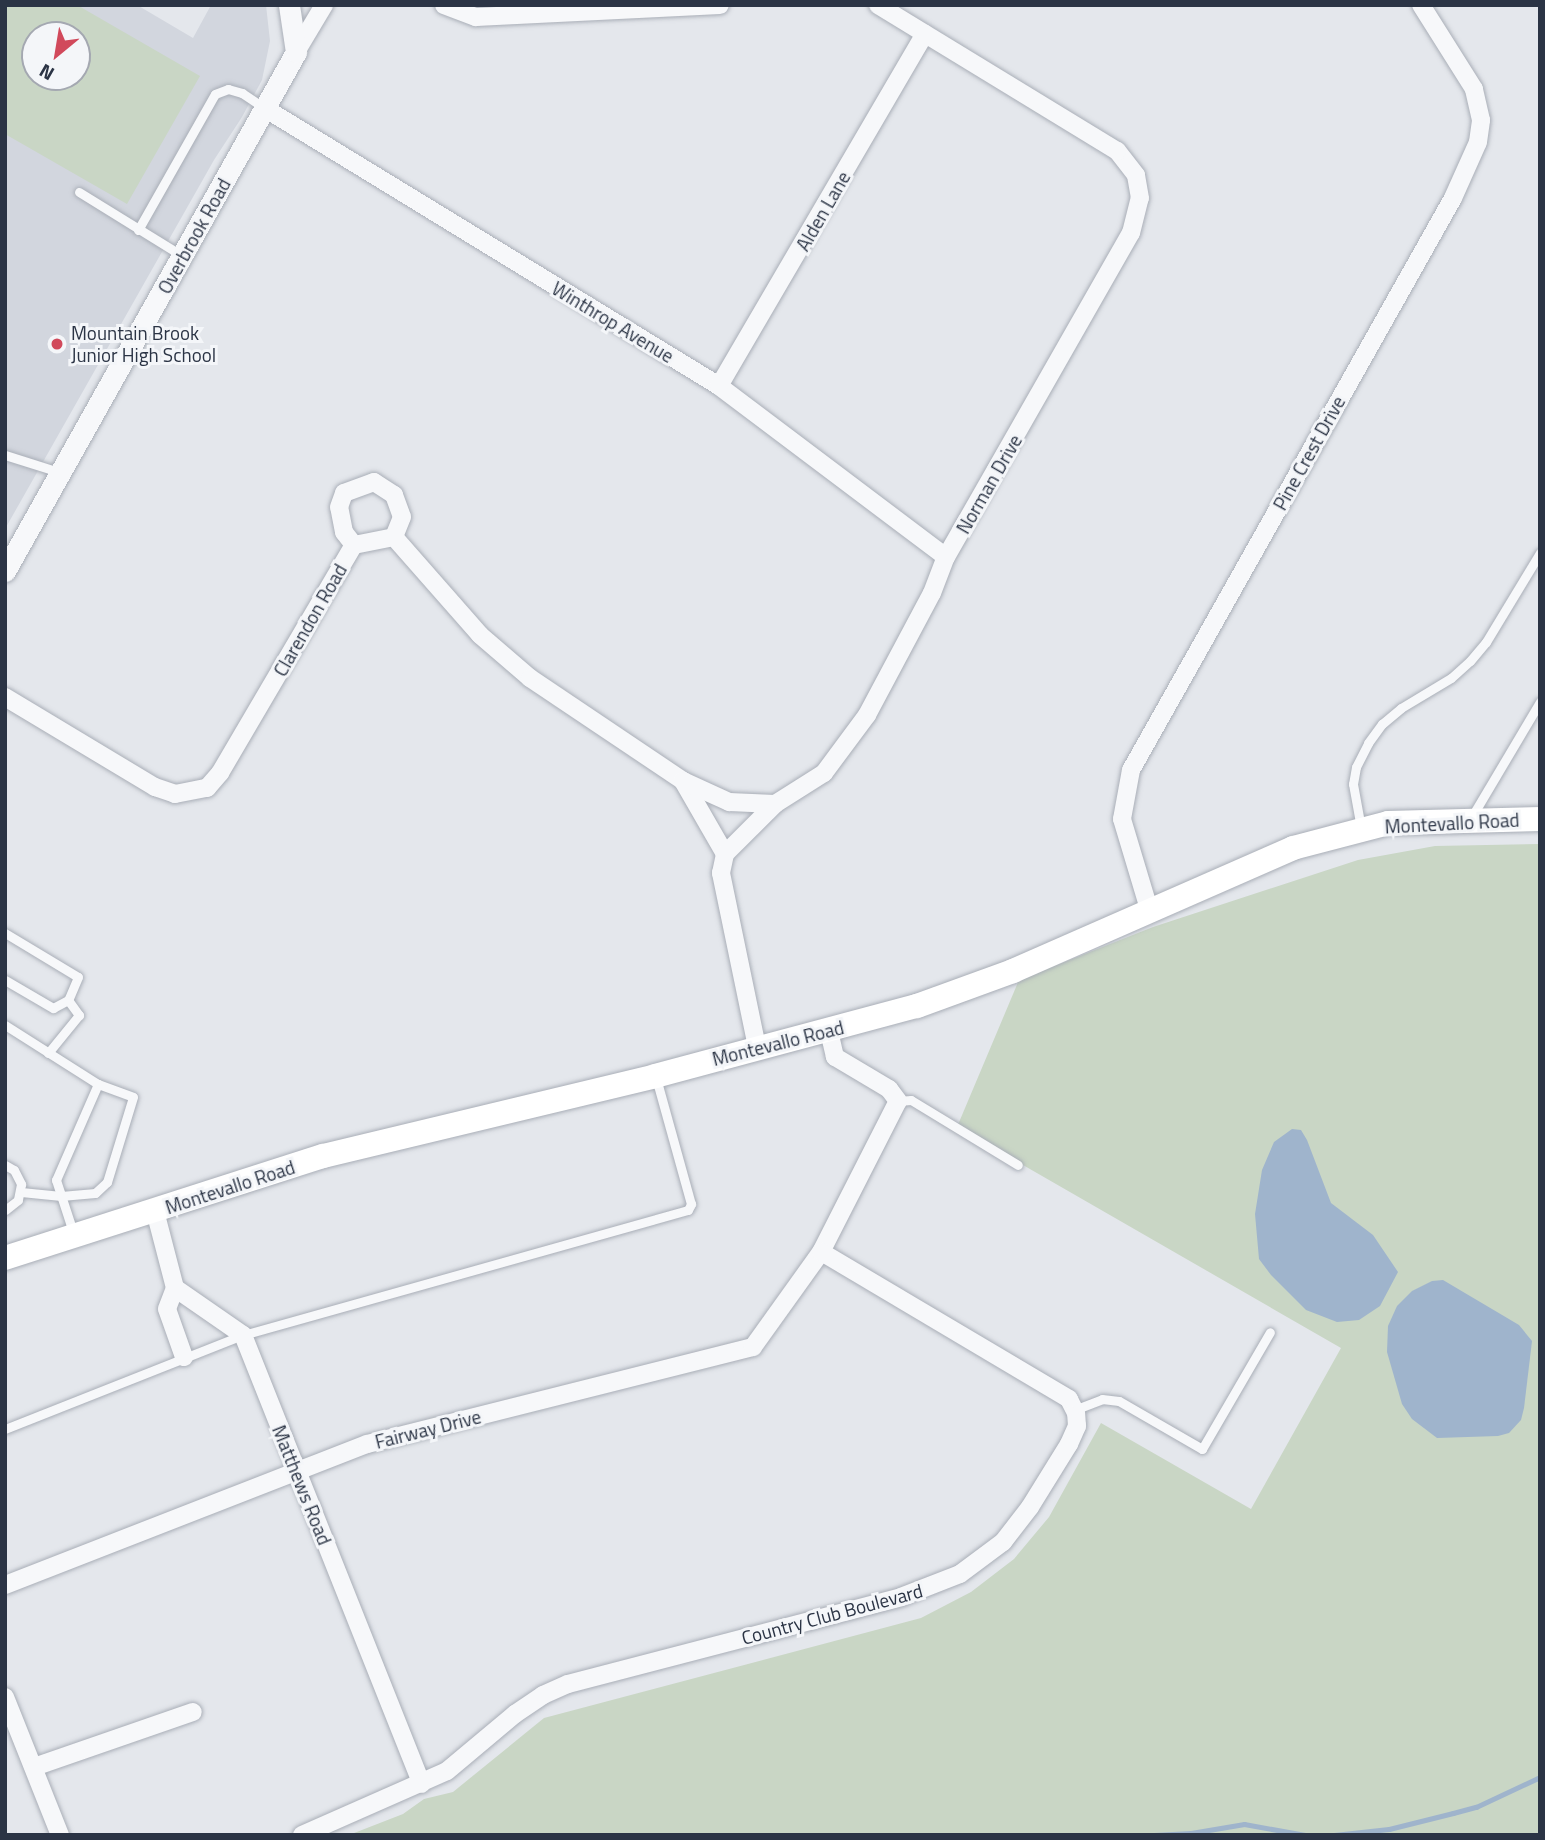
<!DOCTYPE html>
<style>
body{margin:0}
#map{position:relative;width:1545px;height:1840px;overflow:hidden;background:#e4e7ec;font-family:"Titillium Web",sans-serif}
div>[style]{position:absolute}
[style*='--x']{left:calc(var(--x)*1px);top:calc(var(--y)*1px);width:calc(var(--w)*1px);rotate:calc(var(--a)*1deg)}
.built>*{inset:0;background:#d2d6de}
.green>*{inset:0;background:#c9d6c5}
.water>*{inset:0;background:#9fb4cc}
.stream>*{height:5px;margin:-2.5px;padding:0 2.5px;transform-origin:2.5px;border-radius:2.5px;background:#9fb4cc}
.roads{filter:drop-shadow(0 0 2px #a9aeb7) drop-shadow(0 0 2px #a9aeb7)}
.service>*{height:9px;margin:-4.5px;padding:0 4.5px;transform-origin:4.5px;border-radius:4.5px;background:#f7f8fa}
.minor>*{height:18px;margin:-9px;padding:0 9px;transform-origin:9px;border-radius:9px;background:#f7f8fa}
.tertiary>*{height:21px;margin:-10.5px;padding:0 10.5px;transform-origin:10.5px;border-radius:10.5px;background:#f7f8fa}
.secondary>*{height:24px;margin:-12px;padding:0 12px;transform-origin:12px;border-radius:12px;background:#fff}
.dots>*{width:19px;height:19px;translate:-50% -50%;box-sizing:border-box;border:4px solid #f4f6f9;border-radius:50%}
span{translate:-50% -50%;white-space:nowrap;text-align:center;line-height:1.15;-webkit-text-stroke:6px #f4f6f9;paint-order:stroke}
.street-label{font-size:19px;color:#2b3445}
.poi-label{font-size:19px;color:#2b3445}
.left{translate:0 -50%;text-align:left}
.frame{position:absolute;inset:0;border:7px solid #2b3445;pointer-events:none}
.north{position:absolute;left:21px;top:21px;width:70px;height:70px;box-sizing:border-box;background:#f4f6f9;border:2px solid #a4a8b1;border-radius:50%;rotate:210deg;font-size:19px;font-weight:700;line-height:28px;text-align:center;color:#2b3445}
.north::after{content:'';display:block;margin:auto;width:24px;height:32px;background:#d1495b;clip-path:polygon(50% 0,100% 100%,50% 72%,0 100%)}
</style>
<div id="map">
<div class="built">
<i style="clip-path:polygon(evenodd,5px 5px,137px 5px,193px 38px,211px 5px,266px 5px,270px 41px,262px 80px,242px 117px,214px 160px,5px 529px,5px 5px,35px 35px,77px 35px,77px 77px,35px 77px,35px 35px)"></i>
</div>
<div class="green">
<i style="clip-path:polygon(evenodd,5px 5px,77px 5px,200px 76px,127px 204px,5px 134px,5px 5px,35px 35px,77px 35px,77px 77px,35px 77px,35px 35px)"></i>
<i style="clip-path:polygon(1540px 844px,1540px 1835px,349px 1835px,403px 1814px,424px 1799px,453px 1792px,544px 1718px,921px 1618px,971px 1592px,1014px 1559px,1049px 1517px,1101px 1423px,1251px 1509px,1341px 1348px,957px 1127px,1019px 980px,1153px 927px,1358px 860px,1435px 846px)"></i>
</div>
<div class="water">
<i style="clip-path:polygon(1292px 1129px,1301px 1130px,1307px 1140px,1331px 1203px,1373px 1235px,1398px 1272px,1380px 1306px,1359px 1320px,1337px 1322px,1306px 1310px,1271px 1275px,1259px 1259px,1255px 1214px,1262px 1170px,1274px 1142px)"></i>
<i style="clip-path:polygon(1443px 1280px,1519px 1325px,1532px 1341px,1524px 1408px,1521px 1420px,1509px 1433px,1498px 1436px,1437px 1438px,1412px 1419px,1402px 1404px,1387px 1352px,1388px 1326px,1397px 1306px,1412px 1291px,1432px 1281px)"></i>
</div>
<div class="stream">
<i style="--x:1154;--y:1835;--w:37;--a:-3"></i>
<i style="--x:1191;--y:1833;--w:54;--a:-9.6"></i>
<i style="--x:1244;--y:1824;--w:62;--a:10.2"></i>
<i style="--x:1334;--y:1835;--w:55;--a:-6.2"></i>
<i style="--x:1389;--y:1829;--w:66;--a:-14"></i>
<i style="--x:1453;--y:1813;--w:24;--a:-15"></i>
<i style="--x:1476;--y:1807;--w:71;--a:-25.1"></i>
</div>
<div class="roads">
<div class="service">
<i style="--x:79;--y:192;--w:120;--a:31.7"></i>
<i style="--x:138;--y:230;--w:156;--a:-60.5"></i>
<i style="--x:215;--y:94;--w:14;--a:-21"></i>
<i style="--x:228;--y:89;--w:15;--a:16"></i>
<i style="--x:242;--y:93;--w:27;--a:34"></i>
<i style="--x:5;--y:455;--w:57;--a:17.5"></i>
<i style="--x:1471;--y:818;--w:135;--a:-59.3"></i>
<i style="--x:1361;--y:828;--w:45;--a:-100.3"></i>
<i style="--x:1353;--y:784;--w:17;--a:-80"></i>
<i style="--x:1356;--y:767;--w:27;--a:-63"></i>
<i style="--x:1368;--y:743;--w:24;--a:-54"></i>
<i style="--x:1382;--y:724;--w:25;--a:-40"></i>
<i style="--x:1401;--y:708;--w:58;--a:-31"></i>
<i style="--x:1451;--y:678;--w:25;--a:-42"></i>
<i style="--x:1470;--y:661;--w:25;--a:-50"></i>
<i style="--x:1486;--y:642;--w:104;--a:-58.8"></i>
<i style="--x:5;--y:933;--w:85;--a:31.1"></i>
<i style="--x:78;--y:977;--w:25;--a:113"></i>
<i style="--x:68;--y:1000;--w:19;--a:54"></i>
<i style="--x:79;--y:1015;--w:49;--a:129.2"></i>
<i style="--x:5;--y:980;--w:56;--a:30.3"></i>
<i style="--x:53;--y:1008;--w:17;--a:-28"></i>
<i style="--x:5;--y:1025;--w:110;--a:32.4"></i>
<i style="--x:98;--y:1084;--w:37;--a:20"></i>
<i style="--x:133;--y:1097;--w:89;--a:107"></i>
<i style="--x:107;--y:1182;--w:16;--a:137"></i>
<i style="--x:95;--y:1193;--w:34;--a:175"></i>
<i style="--x:61;--y:1196;--w:40;--a:-174.3"></i>
<i style="--x:898;--y:1101;--w:13;--a:-4"></i>
<i style="--x:911;--y:1100;--w:125;--a:31.3"></i>
<i style="--x:5;--y:1165;--w:10;--a:29"></i>
<i style="--x:14;--y:1170;--w:16;--a:63"></i>
<i style="--x:21;--y:1184;--w:16;--a:101"></i>
<i style="--x:18;--y:1200;--w:16;--a:142"></i>
<i style="--x:74;--y:1235;--w:58;--a:-108.1"></i>
<i style="--x:56;--y:1180;--w:105;--a:-66.4"></i>
<i style="--x:1074;--y:1410;--w:30;--a:-21"></i>
<i style="--x:1102;--y:1399;--w:17;--a:7"></i>
<i style="--x:1119;--y:1401;--w:96;--a:30"></i>
<i style="--x:1202;--y:1449;--w:135;--a:-59.8"></i>
<i style="--x:5;--y:1429;--w:256;--a:-21.6"></i>
<i style="--x:243;--y:1335;--w:462;--a:-15.7"></i>
<i style="--x:688;--y:1210;--w:7;--a:-63"></i>
<i style="--x:691;--y:1204;--w:131;--a:-105.5"></i>
</div>
<div class="minor">
<i style="--x:444;--y:5;--w:34;--a:21"></i>
<i style="--x:476;--y:17;--w:244;--a:-2.8"></i>
<i style="--x:296;--y:52;--w:55;--a:-59.2"></i>
<i style="--x:266;--y:109;--w:531;--a:31.44"></i>
<i style="--x:719;--y:386;--w:284;--a:37"></i>
<i style="--x:719;--y:386;--w:408;--a:-59.7"></i>
<i style="--x:394;--y:537;--w:130;--a:48.7"></i>
<i style="--x:480;--y:635;--w:66;--a:40.7"></i>
<i style="--x:530;--y:678;--w:184;--a:33.9"></i>
<i style="--x:683;--y:781;--w:84;--a:60.1"></i>
<i style="--x:354;--y:545;--w:16;--a:-128"></i>
<i style="--x:344;--y:532;--w:25;--a:-101"></i>
<i style="--x:339;--y:507;--w:15;--a:-70"></i>
<i style="--x:344;--y:493;--w:32;--a:-20"></i>
<i style="--x:374;--y:482;--w:24;--a:33"></i>
<i style="--x:394;--y:495;--w:23;--a:70"></i>
<i style="--x:402;--y:517;--w:22;--a:112"></i>
<i style="--x:5;--y:697;--w:175;--a:31"></i>
<i style="--x:155;--y:787;--w:21;--a:19"></i>
<i style="--x:175;--y:794;--w:33;--a:-11"></i>
<i style="--x:207;--y:788;--w:20;--a:-49"></i>
<i style="--x:220;--y:773;--w:264;--a:-59.6"></i>
<i style="--x:354;--y:545;--w:41;--a:-11.3"></i>
<i style="--x:683;--y:781;--w:51;--a:24.5"></i>
<i style="--x:729;--y:802;--w:46;--a:2.5"></i>
<i style="--x:1149;--y:909;--w:94;--a:-106.7"></i>
<i style="--x:1122;--y:819;--w:50;--a:-79.6"></i>
<i style="--x:1131;--y:770;--w:656;--a:-60.62"></i>
<i style="--x:1453;--y:198;--w:61;--a:-65.9"></i>
<i style="--x:1478;--y:142;--w:22;--a:-82"></i>
<i style="--x:1481;--y:120;--w:32;--a:-103"></i>
<i style="--x:1474;--y:89;--w:99;--a:-122.2"></i>
<i style="--x:757;--y:1047;--w:178;--a:-101.7"></i>
<i style="--x:721;--y:873;--w:19;--a:-78"></i>
<i style="--x:725;--y:854;--w:71;--a:-45"></i>
<i style="--x:775;--y:804;--w:58;--a:-32.3"></i>
<i style="--x:824;--y:773;--w:72;--a:-53.4"></i>
<i style="--x:867;--y:715;--w:138;--a:-62"></i>
<i style="--x:932;--y:593;--w:39;--a:-69"></i>
<i style="--x:946;--y:557;--w:373;--a:-60.3"></i>
<i style="--x:1131;--y:233;--w:36;--a:-76"></i>
<i style="--x:1140;--y:198;--w:23;--a:-100"></i>
<i style="--x:1136;--y:175;--w:31;--a:-128"></i>
<i style="--x:1117;--y:151;--w:280;--a:-148.6"></i>
<i style="--x:155;--y:1211;--w:80;--a:75.4"></i>
<i style="--x:175;--y:1288;--w:83;--a:34.7"></i>
<i style="--x:243;--y:1335;--w:483;--a:68.3"></i>
<i style="--x:175;--y:1288;--w:22;--a:111"></i>
<i style="--x:167;--y:1309;--w:51;--a:70.5"></i>
<i style="--x:5;--y:1585;--w:388;--a:-21.3"></i>
<i style="--x:367;--y:1444;--w:398;--a:-14.1"></i>
<i style="--x:753;--y:1347;--w:117;--a:-54.4"></i>
<i style="--x:821;--y:1252;--w:169;--a:-63"></i>
<i style="--x:898;--y:1101;--w:15;--a:-127"></i>
<i style="--x:889;--y:1089;--w:63;--a:-149.3"></i>
<i style="--x:835;--y:1057;--w:26;--a:-103"></i>
<i style="--x:5;--y:1697;--w:149;--a:68.3"></i>
<i style="--x:34;--y:1767;--w:168;--a:-19.1"></i>
<i style="--x:302;--y:1835;--w:158;--a:-23.8"></i>
<i style="--x:447;--y:1771;--w:89;--a:-40"></i>
<i style="--x:515;--y:1714;--w:34;--a:-34"></i>
<i style="--x:543;--y:1695;--w:27;--a:-24"></i>
<i style="--x:568;--y:1684;--w:344;--a:-14.6"></i>
<i style="--x:901;--y:1597;--w:63;--a:-21.3"></i>
<i style="--x:960;--y:1574;--w:54;--a:-36.7"></i>
<i style="--x:1003;--y:1542;--w:44;--a:-52.4"></i>
<i style="--x:1030;--y:1507;--w:74;--a:-58.2"></i>
<i style="--x:1069;--y:1444;--w:20;--a:-66"></i>
<i style="--x:1077;--y:1426;--w:13;--a:-94"></i>
<i style="--x:1076;--y:1413;--w:16;--a:-117"></i>
<i style="--x:1069;--y:1399;--w:288;--a:-149.3"></i>
</div>
<div class="tertiary">
<i style="--x:5;--y:571;--w:595;--a:-60.72"></i>
<i style="--x:296;--y:52;--w:48;--a:-98.5"></i>
</div>
<div class="secondary">
<i style="--x:5;--y:1258;--w:334;--a:-17.8"></i>
<i style="--x:323;--y:1156;--w:342;--a:-13.5"></i>
<i style="--x:655;--y:1076;--w:271;--a:-15"></i>
<i style="--x:917;--y:1006;--w:102;--a:-20"></i>
<i style="--x:1013;--y:971;--w:306;--a:-23.7"></i>
<i style="--x:1293;--y:848;--w:98;--a:-14.7"></i>
<i style="--x:1388;--y:823;--w:152;--a:-1.5"></i>
</div>
</div>
<div class="dots">
<i style="left:57px;top:344px;background:#d1495b"></i>
</div>
<div class="street-label">
<span style="left:823px;top:211px;rotate:-60deg">Alden Lane</span>
<span style="left:194px;top:236px;rotate:-61deg">Overbrook Road</span>
<span style="left:613px;top:322px;rotate:31deg">Winthrop Avenue</span>
<span style="left:1309px;top:453px;rotate:-61deg">Pine Crest Drive</span>
<span style="left:989px;top:484px;rotate:-60deg">Norman Drive</span>
<span style="left:310px;top:620px;rotate:-60deg">Clarendon Road</span>
<span style="left:1452px;top:823px;rotate:-3deg">Montevallo Road</span>
<span style="left:778px;top:1043px;rotate:-14deg">Montevallo Road</span>
<span style="left:230px;top:1187px;rotate:-18deg">Montevallo Road</span>
<span style="left:428px;top:1429px;rotate:-14deg">Fairway Drive</span>
<span style="left:302px;top:1485px;rotate:68deg">Matthews Road</span>
<span style="left:832px;top:1614px;rotate:-15deg">Country Club Boulevard</span>
</div>
<div class="poi-label">
<span class="left" style="left:71px;top:344px">Mountain Brook<br>Junior High School</span>
</div>
<div class="frame"></div>
<div class="north">N</div>
</div>
